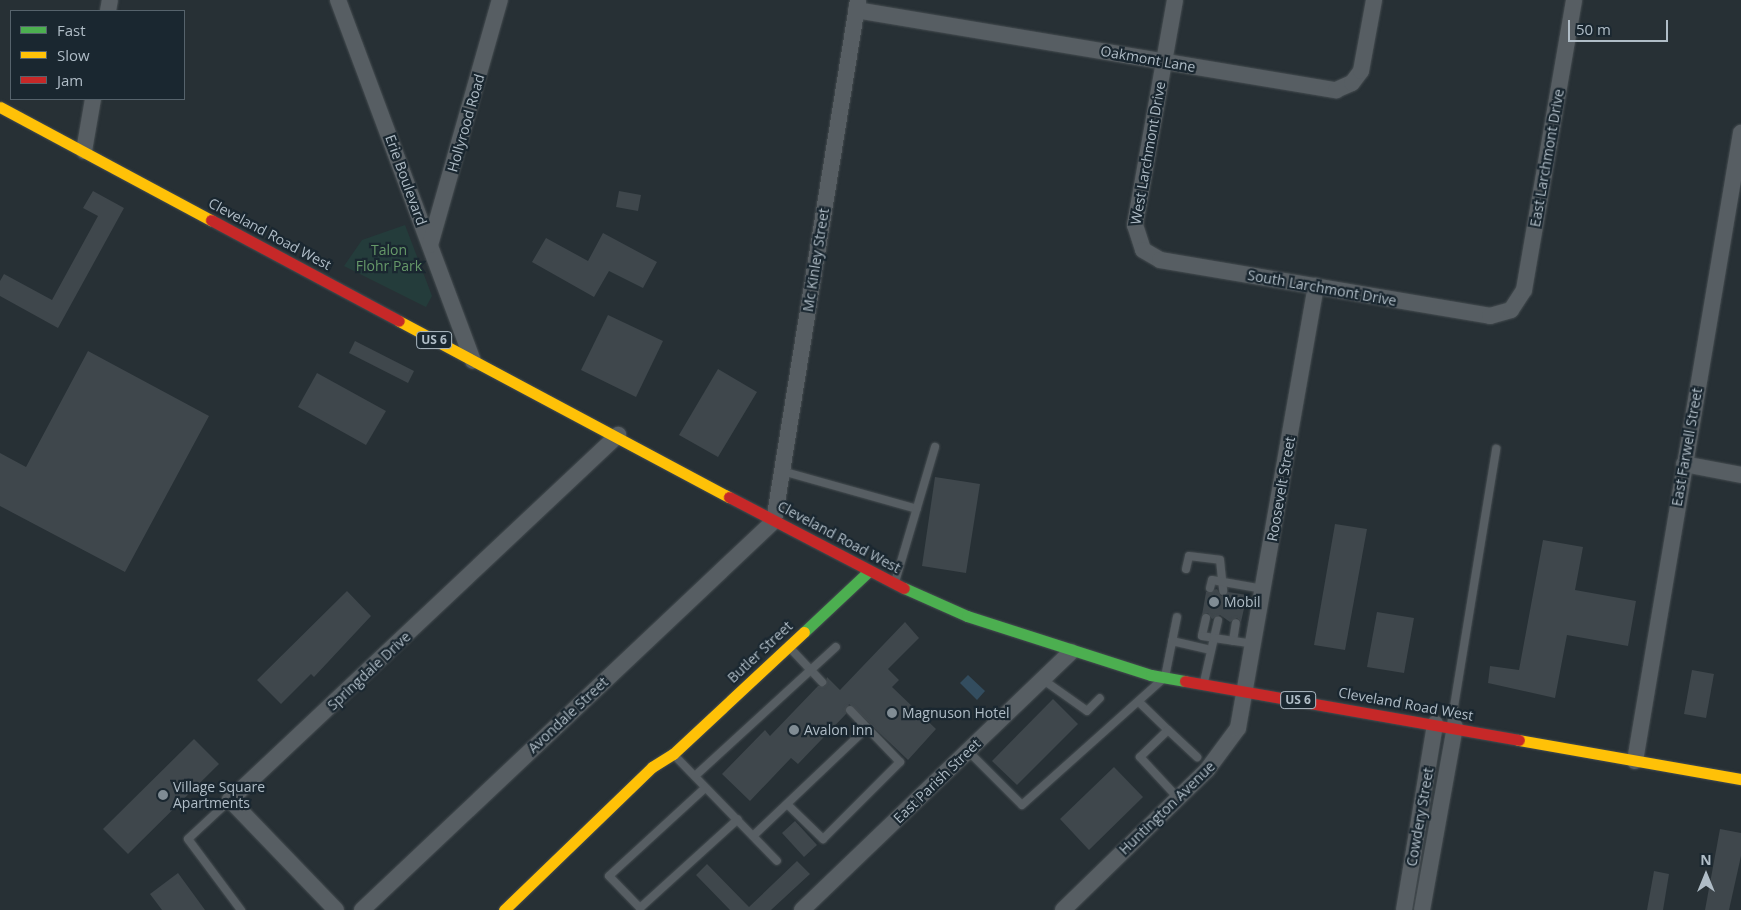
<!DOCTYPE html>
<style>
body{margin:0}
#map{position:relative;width:1741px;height:910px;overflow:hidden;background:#273035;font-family:"Open Sans",sans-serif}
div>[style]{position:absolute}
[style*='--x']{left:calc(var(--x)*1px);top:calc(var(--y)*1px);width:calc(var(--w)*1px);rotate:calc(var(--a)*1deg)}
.green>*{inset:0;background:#243c3b}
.water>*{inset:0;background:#334d5f}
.building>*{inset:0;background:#3f474c}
.roads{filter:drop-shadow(0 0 1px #454c50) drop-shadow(0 0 1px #454c50)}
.lane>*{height:8px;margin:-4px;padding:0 4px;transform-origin:4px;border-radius:4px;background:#575e63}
.street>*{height:16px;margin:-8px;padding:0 8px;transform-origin:8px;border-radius:8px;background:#575e63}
.fast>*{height:11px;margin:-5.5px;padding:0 5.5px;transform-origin:5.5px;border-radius:5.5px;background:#4caf50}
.slow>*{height:11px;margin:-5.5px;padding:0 5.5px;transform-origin:5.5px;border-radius:5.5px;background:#ffc107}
.jam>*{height:11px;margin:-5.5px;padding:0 5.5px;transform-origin:5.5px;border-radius:5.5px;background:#c62828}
.dots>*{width:14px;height:14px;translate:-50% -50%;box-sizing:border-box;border:2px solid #1a2730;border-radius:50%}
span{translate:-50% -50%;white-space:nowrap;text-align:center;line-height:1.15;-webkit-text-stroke:4.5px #1a2730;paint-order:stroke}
.shield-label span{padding:1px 4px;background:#1a2730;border:1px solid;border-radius:4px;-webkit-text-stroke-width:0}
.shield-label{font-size:12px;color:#b0bdc7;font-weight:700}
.street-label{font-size:14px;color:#b0bdc7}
.park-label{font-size:14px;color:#669969}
.poi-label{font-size:14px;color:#b0bdc7}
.left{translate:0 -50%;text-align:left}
.legend{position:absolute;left:10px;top:10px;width:175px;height:90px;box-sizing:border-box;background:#1a2730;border:1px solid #56636c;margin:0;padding:6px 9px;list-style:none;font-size:15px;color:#b0bdc7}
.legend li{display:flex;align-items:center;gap:10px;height:25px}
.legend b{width:25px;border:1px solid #56636c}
.north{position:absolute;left:1681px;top:850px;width:50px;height:50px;-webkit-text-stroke:4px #1a2730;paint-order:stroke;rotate:0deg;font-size:14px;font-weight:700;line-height:20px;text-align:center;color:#b0bdc7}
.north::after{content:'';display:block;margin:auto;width:18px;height:22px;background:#b0bdc7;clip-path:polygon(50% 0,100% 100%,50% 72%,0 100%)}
.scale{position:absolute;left:1568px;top:20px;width:100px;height:22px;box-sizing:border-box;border:2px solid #b0bdc7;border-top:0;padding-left:6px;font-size:15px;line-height:18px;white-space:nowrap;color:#b0bdc7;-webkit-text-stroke:4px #1a2730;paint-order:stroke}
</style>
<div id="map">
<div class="green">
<i style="clip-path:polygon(405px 225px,432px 296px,426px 307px,344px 266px,362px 240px)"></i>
</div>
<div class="water">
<i style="clip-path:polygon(968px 675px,985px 691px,977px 700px,960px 683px)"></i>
</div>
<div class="building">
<i style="clip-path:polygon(93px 191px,124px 208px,58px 328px,0 296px,0 281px,4px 274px,52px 300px,98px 216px,83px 208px)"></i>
<i style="clip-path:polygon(619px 191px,641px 195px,638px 211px,616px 207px)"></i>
<i style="clip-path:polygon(603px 233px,657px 262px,643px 288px,609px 271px,594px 297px,532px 262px,546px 238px,588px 261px)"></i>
<i style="clip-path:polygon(608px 315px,663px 341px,636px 397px,581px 370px)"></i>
<i style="clip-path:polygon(355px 341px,414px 371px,408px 383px,349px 353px)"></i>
<i style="clip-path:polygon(88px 351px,209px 416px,125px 572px,0 506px,0 453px,26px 467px)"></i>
<i style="clip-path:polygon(718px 369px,757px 392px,718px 457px,679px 435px)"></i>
<i style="clip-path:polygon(317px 373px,386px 411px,366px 445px,298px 407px)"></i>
<i style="clip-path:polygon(935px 477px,980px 484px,966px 573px,922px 566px)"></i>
<i style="clip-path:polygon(1335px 524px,1367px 529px,1345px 650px,1314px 645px)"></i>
<i style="clip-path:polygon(1543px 540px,1583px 547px,1575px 590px,1636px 601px,1628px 646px,1567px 635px,1555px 698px,1488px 683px,1490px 666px,1519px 670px)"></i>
<i style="clip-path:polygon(1217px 589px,1221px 596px,1228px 592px,1247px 595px,1241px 622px,1237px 618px,1230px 622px,1220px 615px,1212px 619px,1208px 613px,1202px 615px,1206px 592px)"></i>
<i style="clip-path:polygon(347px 591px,371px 616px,314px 677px,311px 674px,281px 704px,257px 680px)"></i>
<i style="clip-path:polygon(1377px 612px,1414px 618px,1404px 673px,1367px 667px)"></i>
<i style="clip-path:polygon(905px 622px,919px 638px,888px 669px,899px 680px,892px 687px,936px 729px,908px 760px,849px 704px,846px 714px,798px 764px,791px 758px,750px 801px,722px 774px,765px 730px,770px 736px,818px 686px,825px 686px,827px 677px,840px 690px)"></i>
<i style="clip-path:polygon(1692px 670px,1714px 674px,1706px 718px,1684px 714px)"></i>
<i style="clip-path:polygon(1053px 699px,1078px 724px,1017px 785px,992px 761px)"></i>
<i style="clip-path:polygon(194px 739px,219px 764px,128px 854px,103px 829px)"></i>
<i style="clip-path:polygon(1114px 767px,1143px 797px,1089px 850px,1060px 819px)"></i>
<i style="clip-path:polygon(795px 821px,817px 845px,804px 857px,782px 833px)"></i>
<i style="clip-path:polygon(1720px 829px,1741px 833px,1741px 856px,1729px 910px,1705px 910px)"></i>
<i style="clip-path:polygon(797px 861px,810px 874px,771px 910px,730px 910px,696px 875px,707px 864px,749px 907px)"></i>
<i style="clip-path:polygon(1654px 871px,1669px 874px,1663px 910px,1647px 910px)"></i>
<i style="clip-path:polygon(178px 873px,205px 910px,162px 910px,150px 894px)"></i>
</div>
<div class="roads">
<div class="lane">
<i style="--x:782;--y:471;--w:140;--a:15.7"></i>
<i style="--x:1186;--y:569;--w:13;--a:-77"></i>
<i style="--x:1189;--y:556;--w:31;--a:7"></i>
<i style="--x:1220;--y:560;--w:31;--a:84"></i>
<i style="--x:895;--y:582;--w:141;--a:-73.5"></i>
<i style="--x:1210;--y:588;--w:8;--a:-76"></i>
<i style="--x:1212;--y:580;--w:52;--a:10"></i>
<i style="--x:1206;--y:618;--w:18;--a:103"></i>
<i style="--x:1202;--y:636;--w:12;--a:9"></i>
<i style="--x:1214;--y:638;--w:18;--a:-77"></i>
<i style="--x:1172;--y:641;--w:40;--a:13"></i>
<i style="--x:1233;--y:641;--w:18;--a:-81"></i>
<i style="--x:790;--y:648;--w:47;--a:46.7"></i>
<i style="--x:1042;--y:679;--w:55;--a:35.4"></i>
<i style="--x:1087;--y:711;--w:18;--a:-45"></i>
<i style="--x:1204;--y:682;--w:45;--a:-77.2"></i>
<i style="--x:1214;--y:638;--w:40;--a:8.5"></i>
<i style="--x:1139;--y:702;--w:40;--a:44"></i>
<i style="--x:1168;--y:730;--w:39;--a:136"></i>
<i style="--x:1140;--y:757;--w:56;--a:47.2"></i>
<i style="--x:1451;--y:725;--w:280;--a:-80.7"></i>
<i style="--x:1168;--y:730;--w:40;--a:43"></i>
<i style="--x:968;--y:751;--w:76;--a:45"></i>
<i style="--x:1022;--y:805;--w:192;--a:-41.8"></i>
<i style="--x:1165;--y:677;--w:61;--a:-78.7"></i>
<i style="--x:675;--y:756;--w:146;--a:45.8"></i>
<i style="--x:695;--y:776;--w:191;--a:-42.5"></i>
<i style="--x:705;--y:788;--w:130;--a:137.5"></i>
<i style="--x:609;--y:876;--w:45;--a:45.9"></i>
<i style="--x:640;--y:908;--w:132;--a:-42.2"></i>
<i style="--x:230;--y:800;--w:57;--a:137.1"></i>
<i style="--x:188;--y:839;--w:89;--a:53.3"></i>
<i style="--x:788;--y:805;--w:49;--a:44.2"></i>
<i style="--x:823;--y:839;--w:109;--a:-45"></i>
<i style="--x:900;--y:762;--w:72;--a:-133.9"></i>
<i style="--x:753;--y:836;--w:157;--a:-43.5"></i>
</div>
<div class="street">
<i style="--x:338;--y:0;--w:385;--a:69.5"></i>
<i style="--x:1175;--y:0;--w:229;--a:100.1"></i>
<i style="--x:1135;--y:225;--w:26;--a:72"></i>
<i style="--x:1143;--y:250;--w:20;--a:30"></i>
<i style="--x:1160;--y:260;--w:335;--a:9.6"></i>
<i style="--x:1490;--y:316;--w:22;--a:-16"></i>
<i style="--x:1511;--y:310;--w:24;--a:-57"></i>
<i style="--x:1524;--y:290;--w:294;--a:-80.2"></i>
<i style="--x:856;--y:10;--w:487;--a:9.5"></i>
<i style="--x:1336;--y:90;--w:17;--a:-24"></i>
<i style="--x:1352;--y:83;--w:15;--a:-53"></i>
<i style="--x:1361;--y:71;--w:72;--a:-79.6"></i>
<i style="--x:108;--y:11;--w:11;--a:-80"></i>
<i style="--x:84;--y:151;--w:53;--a:-80.2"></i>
<i style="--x:430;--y:245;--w:255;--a:-74.1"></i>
<i style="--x:1684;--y:464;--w:58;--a:10.9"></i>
<i style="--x:1635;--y:761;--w:637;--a:-80.42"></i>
<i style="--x:336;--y:910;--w:153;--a:-133.9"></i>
<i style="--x:230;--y:800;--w:533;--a:-43.25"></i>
<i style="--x:362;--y:910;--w:567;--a:-43.36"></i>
<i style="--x:774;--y:521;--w:528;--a:-80.84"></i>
<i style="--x:802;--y:910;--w:373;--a:-43.8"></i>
<i style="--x:1063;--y:910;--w:201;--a:-44.2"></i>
<i style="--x:1207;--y:770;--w:52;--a:-53.6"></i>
<i style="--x:1238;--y:728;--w:449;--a:-80"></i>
<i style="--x:1404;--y:910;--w:189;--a:-80.5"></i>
<i style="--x:1422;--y:910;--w:186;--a:-79.8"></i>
</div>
<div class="fast">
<i style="--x:904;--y:588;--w:69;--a:24"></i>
<i style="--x:967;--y:616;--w:193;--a:17.8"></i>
<i style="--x:1151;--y:675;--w:35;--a:10"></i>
<i style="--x:804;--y:632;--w:88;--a:-43.2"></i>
</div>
<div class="slow">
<i style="--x:0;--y:107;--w:239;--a:28.2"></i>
<i style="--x:399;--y:321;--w:374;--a:28.1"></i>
<i style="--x:1519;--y:740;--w:225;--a:10"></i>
<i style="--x:504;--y:910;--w:206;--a:-44"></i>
<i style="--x:652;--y:767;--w:25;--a:-32"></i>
<i style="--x:673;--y:754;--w:179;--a:-43"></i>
</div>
<div class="jam">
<i style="--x:211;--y:220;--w:213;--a:28.2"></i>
<i style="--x:729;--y:497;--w:197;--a:27.5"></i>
<i style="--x:1185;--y:681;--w:339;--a:10"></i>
</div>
</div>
<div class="dots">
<i style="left:1214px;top:602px;background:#808c94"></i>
<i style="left:892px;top:713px;background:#808c94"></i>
<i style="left:794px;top:730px;background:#808c94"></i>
<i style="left:163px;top:795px;background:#808c94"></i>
</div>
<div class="shield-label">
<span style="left:434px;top:340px">US 6</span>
<span style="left:1298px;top:700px">US 6</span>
</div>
<div class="street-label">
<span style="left:1148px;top:59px;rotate:10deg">Oakmont Lane</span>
<span style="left:466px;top:123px;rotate:-74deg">Hollyrood Road</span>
<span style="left:1148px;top:153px;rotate:-80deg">West Larchmont Drive</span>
<span style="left:1547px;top:158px;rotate:-80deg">East Larchmont Drive</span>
<span style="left:406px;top:180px;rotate:70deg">Erie Boulevard</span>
<span style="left:270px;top:234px;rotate:28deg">Cleveland Road West</span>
<span style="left:816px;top:260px;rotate:-81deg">Mc Kinley Street</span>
<span style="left:1322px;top:288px;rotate:10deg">South Larchmont Drive</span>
<span style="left:1687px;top:447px;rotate:-80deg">East Farwell Street</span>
<span style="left:1281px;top:489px;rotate:-80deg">Roosevelt Street</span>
<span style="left:839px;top:537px;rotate:28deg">Cleveland Road West</span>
<span style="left:760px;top:652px;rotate:-43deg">Butler Street</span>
<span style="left:369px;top:671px;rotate:-43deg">Springdale Drive</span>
<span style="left:1406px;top:704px;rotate:10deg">Cleveland Road West</span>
<span style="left:568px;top:715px;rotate:-43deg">Avondale Street</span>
<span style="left:937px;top:781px;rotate:-44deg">East Parish Street</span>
<span style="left:1167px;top:808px;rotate:-44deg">Huntington Avenue</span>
<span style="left:1420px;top:817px;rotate:-80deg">Cowdery Street</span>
</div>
<div class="park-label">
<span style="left:389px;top:258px">Talon<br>Flohr Park</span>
</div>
<div class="poi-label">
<span class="left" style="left:1224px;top:602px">Mobil</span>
<span class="left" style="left:902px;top:713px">Magnuson Hotel</span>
<span class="left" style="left:804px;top:730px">Avalon Inn</span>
<span class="left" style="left:173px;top:795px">Village Square<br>Apartments</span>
</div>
<ul class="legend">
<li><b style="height:6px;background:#4caf50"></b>Fast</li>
<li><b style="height:6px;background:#ffc107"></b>Slow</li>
<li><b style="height:6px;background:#c62828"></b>Jam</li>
</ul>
<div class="north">N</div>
<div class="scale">50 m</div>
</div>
